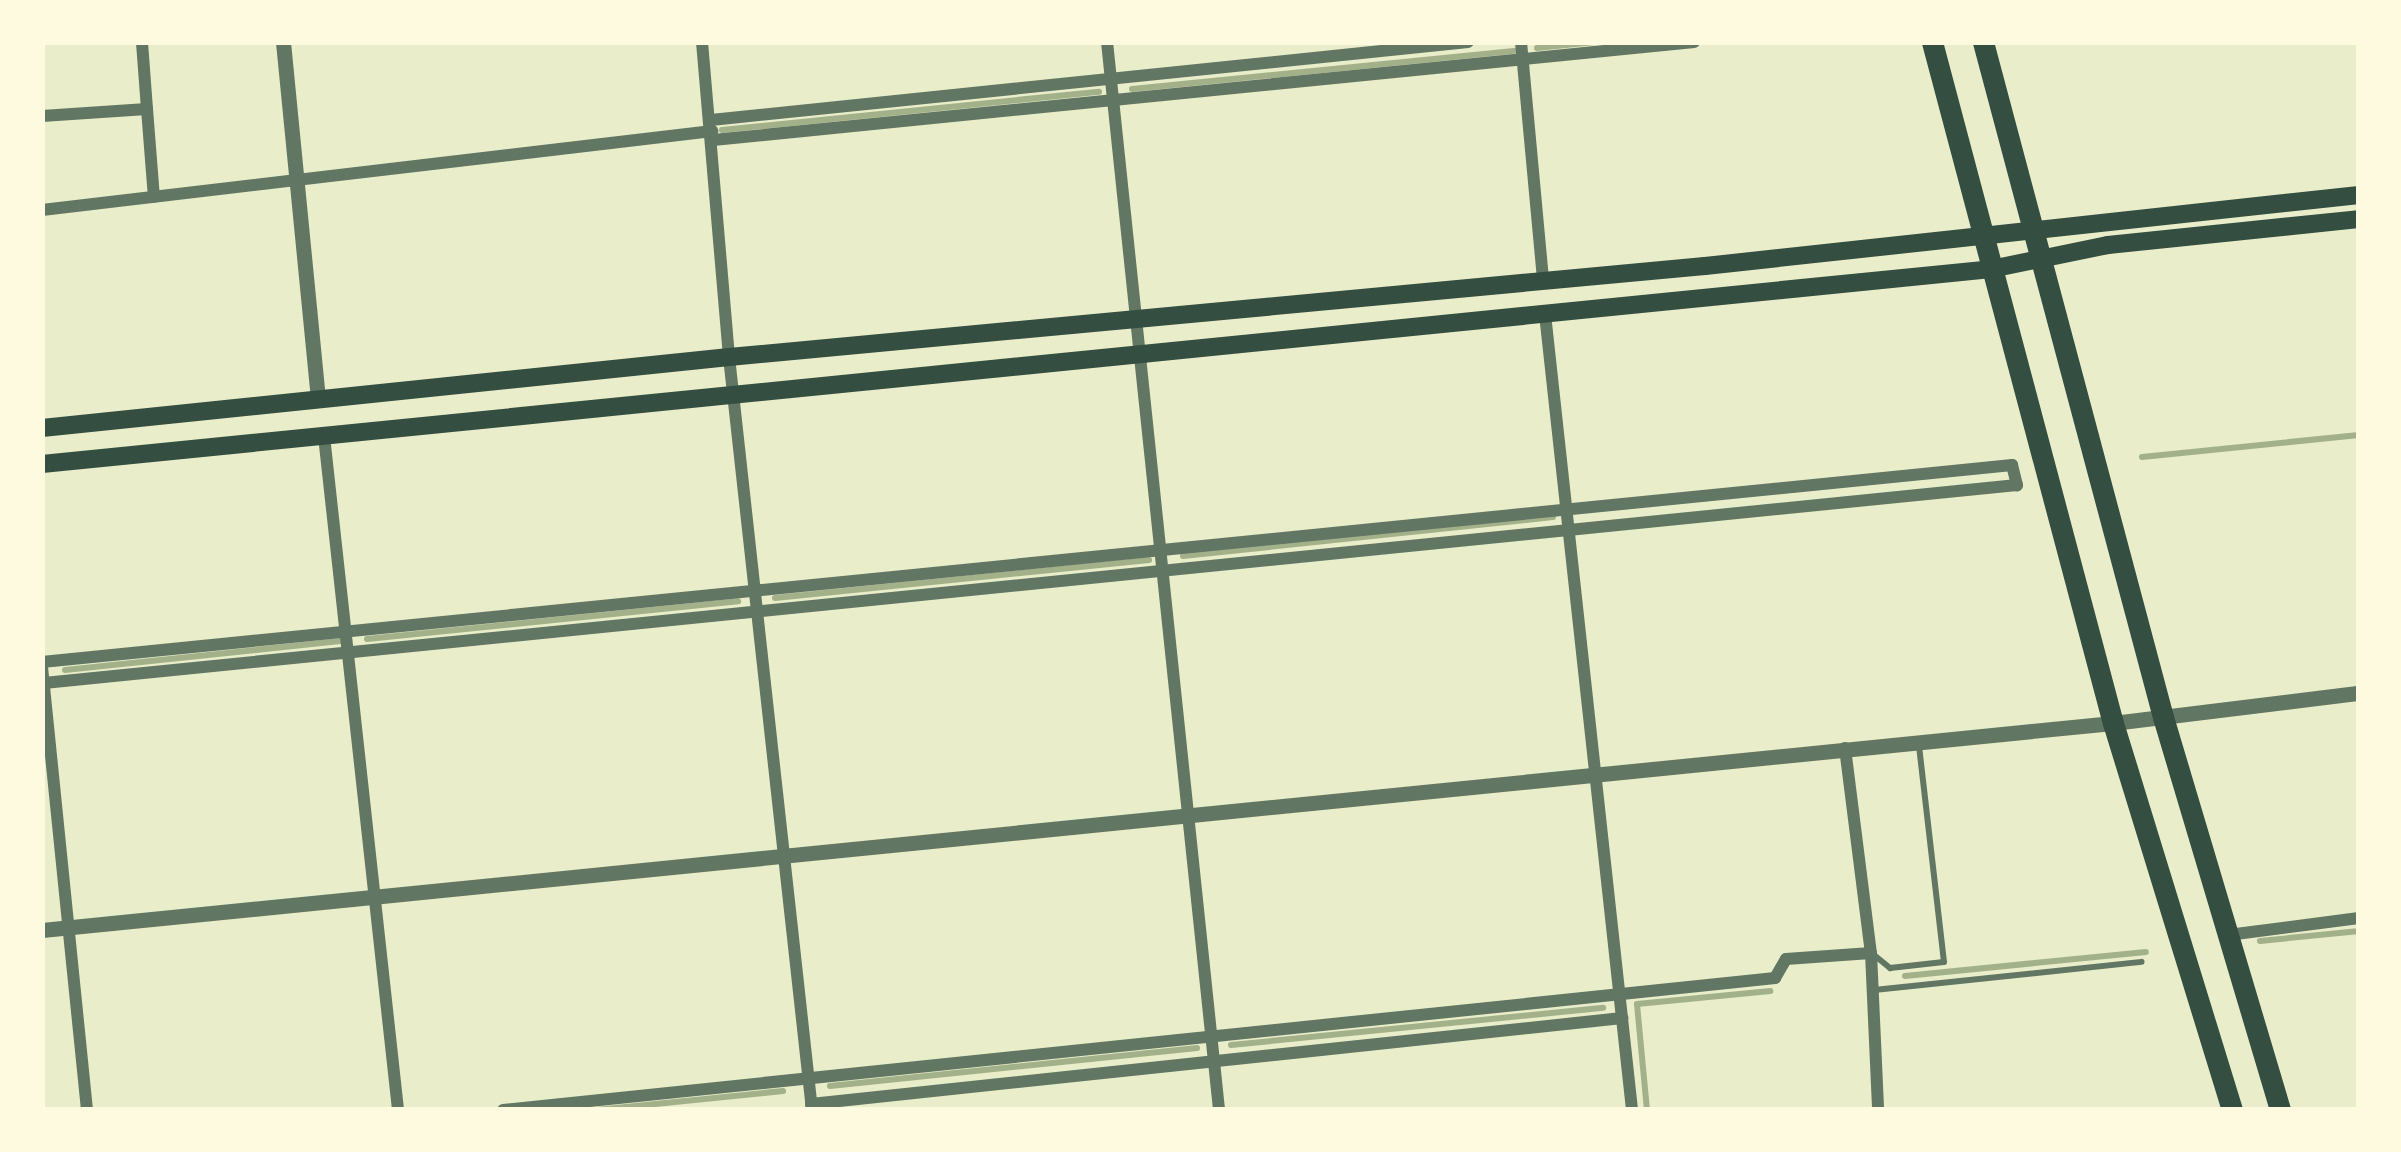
<!DOCTYPE html>
<style>
body{margin:0}
#map{position:relative;width:2401px;height:1152px;overflow:hidden;background:#e9edc9;font-family:"Roboto Condensed",sans-serif}
div>[style]{position:absolute}
[style*='--x']{left:calc(var(--x)*1px);top:calc(var(--y)*1px);width:calc(var(--w)*1px);rotate:calc(var(--a)*1deg)}
.stream>*{height:6px;margin:-3px;padding:0 3px;transform-origin:3px;border-radius:3px;background:#a3b18a}
.service>*{height:6px;margin:-3px;padding:0 3px;transform-origin:3px;border-radius:3px;background:#617663}
.minor>*{height:12px;margin:-6px;padding:0 6px;transform-origin:6px;border-radius:6px;background:#617663}
.tertiary>*{height:15px;margin:-7.5px;padding:0 7.5px;transform-origin:7.5px;border-radius:7.5px;background:#617663}
.primary>*{height:18px;margin:-9px;padding:0 9px;transform-origin:9px;border-radius:9px;background:#344e41}
.trunk>*{height:21px;margin:-10.5px;padding:0 10.5px;transform-origin:10.5px;border-radius:10.5px;background:#344e41}
span{translate:-50% -50%;white-space:nowrap;text-align:center;line-height:1.15;-webkit-text-stroke:12px #fefae0;paint-order:stroke}
.frame{position:absolute;inset:0;border:45px solid #fefae0;pointer-events:none}
</style>
<div id="map">
<div class="stream">
<i style="--x:1537;--y:48;--w:58;--a:-5.9"></i>
<i style="--x:1132;--y:89;--w:384;--a:-5.7"></i>
<i style="--x:722;--y:130;--w:379;--a:-5.8"></i>
<i style="--x:2142;--y:457;--w:218;--a:-5.8"></i>
<i style="--x:1183;--y:556;--w:372;--a:-6"></i>
<i style="--x:775;--y:598;--w:376;--a:-5.8"></i>
<i style="--x:367;--y:639;--w:373;--a:-5.8"></i>
<i style="--x:65;--y:670;--w:279;--a:-6"></i>
<i style="--x:2260;--y:941;--w:100;--a:-5.8"></i>
<i style="--x:1905;--y:976;--w:242;--a:-5.7"></i>
<i style="--x:1231;--y:1045;--w:374;--a:-5.7"></i>
<i style="--x:830;--y:1086;--w:369;--a:-5.9"></i>
<i style="--x:596;--y:1110;--w:188;--a:-5.8"></i>
<i style="--x:1647;--y:1110;--w:106;--a:-95.4"></i>
<i style="--x:1637;--y:1004;--w:134;--a:-5.6"></i>
</div>
<div class="service">
<i style="--x:1874;--y:955;--w:21;--a:39"></i>
<i style="--x:1890;--y:968;--w:54;--a:-6.3"></i>
<i style="--x:1944;--y:962;--w:218;--a:-96.6"></i>
<i style="--x:1874;--y:990;--w:269;--a:-6"></i>
</div>
<div class="minor">
<i style="--x:702;--y:42;--w:316;--a:85.1"></i>
<i style="--x:729;--y:357;--w:758;--a:83.71"></i>
<i style="--x:1107;--y:42;--w:1074;--a:84.01"></i>
<i style="--x:1521;--y:42;--w:239;--a:84.7"></i>
<i style="--x:147;--y:109;--w:88;--a:85.5"></i>
<i style="--x:42;--y:116;--w:105;--a:-3.8"></i>
<i style="--x:147;--y:109;--w:67;--a:-94.3"></i>
<i style="--x:711;--y:120;--w:761;--a:-5.88"></i>
<i style="--x:713;--y:140;--w:986;--a:-5.7"></i>
<i style="--x:42;--y:210;--w:675;--a:-6.72"></i>
<i style="--x:1545;--y:314;--w:801;--a:83.76"></i>
<i style="--x:324;--y:436;--w:678;--a:83.73"></i>
<i style="--x:42;--y:662;--w:1980;--a:-5.71"></i>
<i style="--x:2012;--y:465;--w:21;--a:76"></i>
<i style="--x:2017;--y:485;--w:1983;--a:174.27"></i>
<i style="--x:42;--y:667;--w:445;--a:84.2"></i>
<i style="--x:1845;--y:748;--w:207;--a:82.8"></i>
<i style="--x:1871;--y:953;--w:157;--a:87.4"></i>
<i style="--x:2228;--y:935;--w:132;--a:-7.4"></i>
<i style="--x:811;--y:1104;--w:816;--a:-6.05"></i>
<i style="--x:503;--y:1110;--w:1279;--a:-5.92"></i>
<i style="--x:1775;--y:978;--w:22;--a:-60"></i>
<i style="--x:1786;--y:959;--w:85;--a:-4"></i>
</div>
<div class="tertiary">
<i style="--x:283;--y:42;--w:359;--a:84.4"></i>
<i style="--x:42;--y:930;--w:2081;--a:-5.71"></i>
<i style="--x:2113;--y:723;--w:248;--a:-7"></i>
</div>
<div class="primary">
<i style="--x:42;--y:428;--w:691;--a:-5.9"></i>
<i style="--x:729;--y:357;--w:980;--a:-5.33"></i>
<i style="--x:1705;--y:266;--w:658;--a:-6.2"></i>
<i style="--x:42;--y:464;--w:1959;--a:-5.71"></i>
<i style="--x:1991;--y:269;--w:119;--a:-11.6"></i>
<i style="--x:2108;--y:245;--w:252;--a:-5.9"></i>
</div>
<div class="trunk">
<i style="--x:1932;--y:42;--w:705;--a:75.12"></i>
<i style="--x:2113;--y:723;--w:405;--a:72.9"></i>
<i style="--x:1983;--y:42;--w:699;--a:75.07"></i>
<i style="--x:2163;--y:717;--w:410;--a:73.4"></i>
</div>
<div class="frame"></div>
</div>
